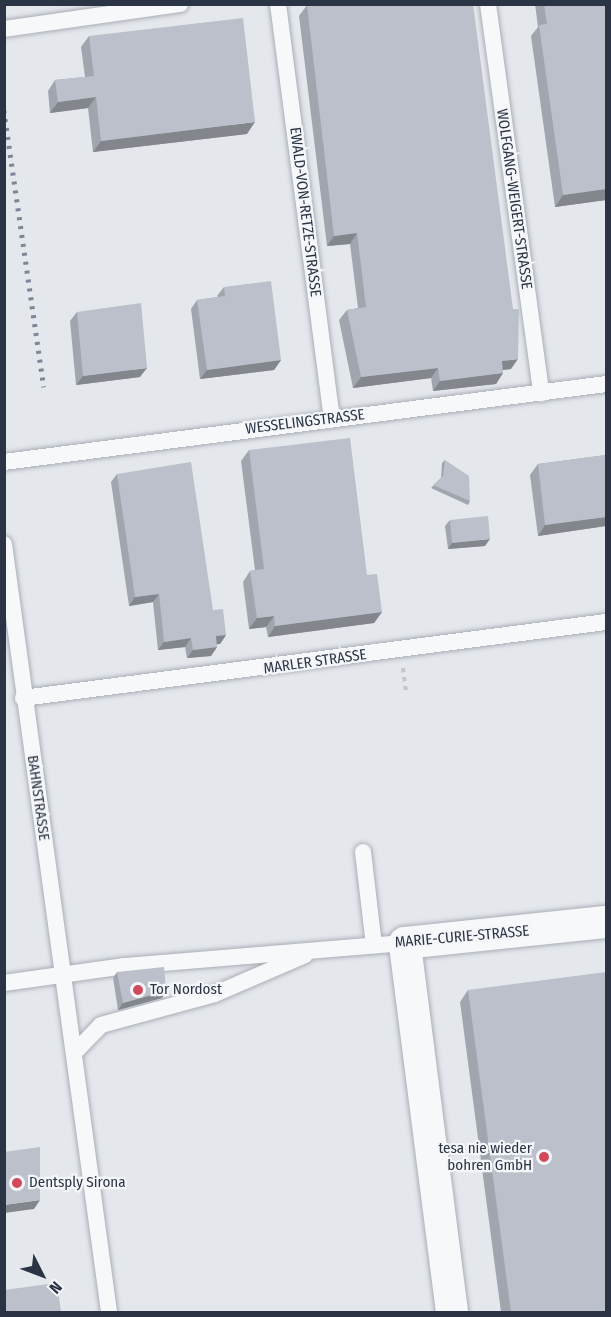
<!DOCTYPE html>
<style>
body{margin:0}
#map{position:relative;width:611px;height:1317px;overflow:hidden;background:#e4e7ec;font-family:"Fira Sans Condensed",sans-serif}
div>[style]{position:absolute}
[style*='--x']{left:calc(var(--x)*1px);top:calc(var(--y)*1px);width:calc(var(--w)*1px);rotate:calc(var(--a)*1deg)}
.path>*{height:4px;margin-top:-2px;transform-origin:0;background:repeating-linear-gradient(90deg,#c2c5cb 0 4.5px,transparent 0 9px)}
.roads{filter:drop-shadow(0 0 2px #a9aeb7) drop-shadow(0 0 2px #a9aeb7)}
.lane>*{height:16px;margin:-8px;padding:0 8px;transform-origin:8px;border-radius:8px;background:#f7f8fa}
.street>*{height:32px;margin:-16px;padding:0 16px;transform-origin:16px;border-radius:16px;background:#f7f8fa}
.rail>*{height:4.5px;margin-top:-2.25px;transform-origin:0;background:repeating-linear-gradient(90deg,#7d8696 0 3px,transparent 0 9px)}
.wall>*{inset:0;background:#a1a5ae}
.shaded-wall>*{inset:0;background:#83868d}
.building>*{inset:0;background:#bbc0ca}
.dots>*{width:16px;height:16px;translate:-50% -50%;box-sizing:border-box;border:3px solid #f4f6f9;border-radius:50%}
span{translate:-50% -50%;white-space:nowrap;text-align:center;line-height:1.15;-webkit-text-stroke:4.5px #f4f6f9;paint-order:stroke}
.street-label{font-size:15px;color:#2b3445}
.poi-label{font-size:15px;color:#2b3445}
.left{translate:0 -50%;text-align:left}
.right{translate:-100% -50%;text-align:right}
.frame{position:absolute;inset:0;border:6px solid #2b3445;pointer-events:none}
.north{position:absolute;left:12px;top:1245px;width:60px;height:60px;-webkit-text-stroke:4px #f4f6f9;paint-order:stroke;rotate:132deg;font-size:16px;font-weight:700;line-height:24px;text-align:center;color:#2b3445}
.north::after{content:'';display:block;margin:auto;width:21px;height:27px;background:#2b3445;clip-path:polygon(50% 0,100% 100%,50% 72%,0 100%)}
</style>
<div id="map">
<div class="path">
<i style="--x:403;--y:668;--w:23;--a:83"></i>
</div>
<div class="roads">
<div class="lane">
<i style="--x:278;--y:4;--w:418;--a:82.6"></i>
<i style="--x:488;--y:4;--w:393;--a:82.2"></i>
<i style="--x:4;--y:29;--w:178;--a:-8.1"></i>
<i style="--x:4;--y:462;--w:607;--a:-7.38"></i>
<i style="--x:4;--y:544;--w:775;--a:82.21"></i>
<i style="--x:23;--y:698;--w:588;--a:-7.43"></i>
<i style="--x:363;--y:852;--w:94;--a:83.3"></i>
<i style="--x:4;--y:983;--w:122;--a:-8"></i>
<i style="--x:125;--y:966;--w:281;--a:-4.7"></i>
<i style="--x:75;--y:1052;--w:37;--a:-46"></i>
<i style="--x:101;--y:1025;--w:118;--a:-15.2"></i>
<i style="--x:215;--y:994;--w:98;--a:-23.4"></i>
</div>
<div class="street">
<i style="--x:452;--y:1312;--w:372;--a:-97.3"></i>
<i style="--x:405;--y:943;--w:202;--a:-6"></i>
</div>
</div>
<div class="rail">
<i style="--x:4;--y:110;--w:280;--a:81.8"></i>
</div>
<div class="wall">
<i style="clip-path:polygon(535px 4px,606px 4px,606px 200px,555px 207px,531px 36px,538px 27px)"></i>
<i style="clip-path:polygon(307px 5px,511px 369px,503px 370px,503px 373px,496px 384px,433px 391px,431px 378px,353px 388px,339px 320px,347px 310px,358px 308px,350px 244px,327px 246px,299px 16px)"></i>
<i style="clip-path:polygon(89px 36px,247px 134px,93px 152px,88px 108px,50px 113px,48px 91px,55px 80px,85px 77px,81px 47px)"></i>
<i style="clip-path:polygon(224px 287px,281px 360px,274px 370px,200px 379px,191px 309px,197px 300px,218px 297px,217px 296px)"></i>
<i style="clip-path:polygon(77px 312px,140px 377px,76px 385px,70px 321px)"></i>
<i style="clip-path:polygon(249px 450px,367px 575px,382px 612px,374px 623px,268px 637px,266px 627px,249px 629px,243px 582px,250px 571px,255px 570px,241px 461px)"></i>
<i style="clip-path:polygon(606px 455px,606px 526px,538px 536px,530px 475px,538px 464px)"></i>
<i style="clip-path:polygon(445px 460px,470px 501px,468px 505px,431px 488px,441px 478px,442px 463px)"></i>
<i style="clip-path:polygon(117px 474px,213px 610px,226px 635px,220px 644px,217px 644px,217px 647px,211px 656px,187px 658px,185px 647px,158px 650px,153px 602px,129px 606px,111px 482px)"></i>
<i style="clip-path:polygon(450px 520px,485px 546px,448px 549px,445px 526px)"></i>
<i style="clip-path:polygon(117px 972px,162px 998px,118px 1010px,113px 978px)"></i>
<i style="clip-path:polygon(468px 990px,606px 1312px,501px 1312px,460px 1002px)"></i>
</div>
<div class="shaded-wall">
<i style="clip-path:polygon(96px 97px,88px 108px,50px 113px,58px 102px)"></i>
<i style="clip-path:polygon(255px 122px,247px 134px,93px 152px,101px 141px)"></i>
<i style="clip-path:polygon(606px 189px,606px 200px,555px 207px,563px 195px)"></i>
<i style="clip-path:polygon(357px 233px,350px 244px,327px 246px,334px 236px)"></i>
<i style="clip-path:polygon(518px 359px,511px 369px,494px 371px,502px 361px)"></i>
<i style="clip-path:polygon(281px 360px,274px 370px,200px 379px,207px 370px)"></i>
<i style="clip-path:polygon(147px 368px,140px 377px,76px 385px,83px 376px)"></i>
<i style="clip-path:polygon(438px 368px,431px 378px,353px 388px,361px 377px)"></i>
<i style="clip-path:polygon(503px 373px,496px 384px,433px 391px,440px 381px)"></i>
<i style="clip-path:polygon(606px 517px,606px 526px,538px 536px,545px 525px)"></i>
<i style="clip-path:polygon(490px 539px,485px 546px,448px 549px,452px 543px)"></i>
<i style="clip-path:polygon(159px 594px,153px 602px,129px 606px,135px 597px)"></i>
<i style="clip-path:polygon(382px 612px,374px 623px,268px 637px,275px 626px)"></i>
<i style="clip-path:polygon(274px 616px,266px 627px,249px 629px,257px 618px)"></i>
<i style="clip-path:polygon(226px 635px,220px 644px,210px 645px,216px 636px)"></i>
<i style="clip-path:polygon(191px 638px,185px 647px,158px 650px,164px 642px)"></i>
<i style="clip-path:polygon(217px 647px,211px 656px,187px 658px,193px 650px)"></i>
<i style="clip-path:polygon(166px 991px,162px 998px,118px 1010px,123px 1003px)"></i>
<i style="clip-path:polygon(40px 1200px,34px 1209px,4px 1213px,4px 1205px)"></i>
</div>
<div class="building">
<i style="clip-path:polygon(315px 4px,473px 4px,513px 309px,519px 309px,518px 359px,502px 361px,503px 373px,440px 381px,438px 368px,361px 377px,347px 310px,366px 307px,357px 233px,334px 236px,307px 5px)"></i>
<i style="clip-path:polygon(544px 4px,606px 4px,606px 189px,563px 195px,539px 25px,547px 24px)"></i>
<i style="clip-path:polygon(243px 18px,255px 122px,101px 141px,96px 97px,58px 102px,55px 80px,94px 76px,89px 36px)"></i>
<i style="clip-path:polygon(271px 281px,281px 360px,207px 370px,197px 300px,225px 296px,224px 287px)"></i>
<i style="clip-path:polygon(141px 303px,147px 368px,83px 376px,77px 312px)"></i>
<i style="clip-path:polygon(350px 438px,367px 575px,377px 574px,382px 612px,275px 626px,274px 616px,257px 618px,250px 571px,264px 569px,249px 450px)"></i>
<i style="clip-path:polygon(606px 455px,606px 517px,545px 525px,538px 464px)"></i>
<i style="clip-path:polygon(445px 460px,469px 476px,470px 501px,433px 485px,443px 476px)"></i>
<i style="clip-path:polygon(191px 462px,213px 610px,223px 609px,226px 635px,216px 636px,217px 647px,193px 650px,191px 638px,164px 642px,159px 594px,135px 597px,117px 474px)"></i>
<i style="clip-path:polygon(488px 516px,490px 539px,452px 543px,450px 520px)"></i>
<i style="clip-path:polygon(164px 967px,166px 991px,123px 1003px,117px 972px)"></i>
<i style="clip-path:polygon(606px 972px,606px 1312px,511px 1312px,468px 990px)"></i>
<i style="clip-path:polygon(40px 1147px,40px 1200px,4px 1205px,4px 1152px)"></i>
<i style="clip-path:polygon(49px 1284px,58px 1290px,61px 1312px,4px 1312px,4px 1290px)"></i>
</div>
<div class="dots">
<i style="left:138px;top:990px;background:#d1495b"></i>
<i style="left:544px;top:1157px;background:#d1495b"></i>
<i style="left:17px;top:1183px;background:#d1495b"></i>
</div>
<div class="street-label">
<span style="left:514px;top:199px;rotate:82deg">WOLFGANG-WEIGERT-STRASSE</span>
<span style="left:305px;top:212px;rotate:83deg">EWALD-VON-RETZE-STRASSE</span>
<span style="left:305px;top:422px;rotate:-7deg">WESSELINGSTRASSE</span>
<span style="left:315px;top:662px;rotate:-8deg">MARLER STRASSE</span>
<span style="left:38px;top:798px;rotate:82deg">BAHNSTRASSE</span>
<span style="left:462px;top:937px;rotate:-5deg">MARIE-CURIE-STRASSE</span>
</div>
<div class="poi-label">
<span class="left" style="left:150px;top:990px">Tor Nordost</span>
<span class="right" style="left:532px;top:1157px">tesa nie wieder<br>bohren GmbH</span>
<span class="left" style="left:29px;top:1183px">Dentsply Sirona</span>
</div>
<div class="frame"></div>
<div class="north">N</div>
</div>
